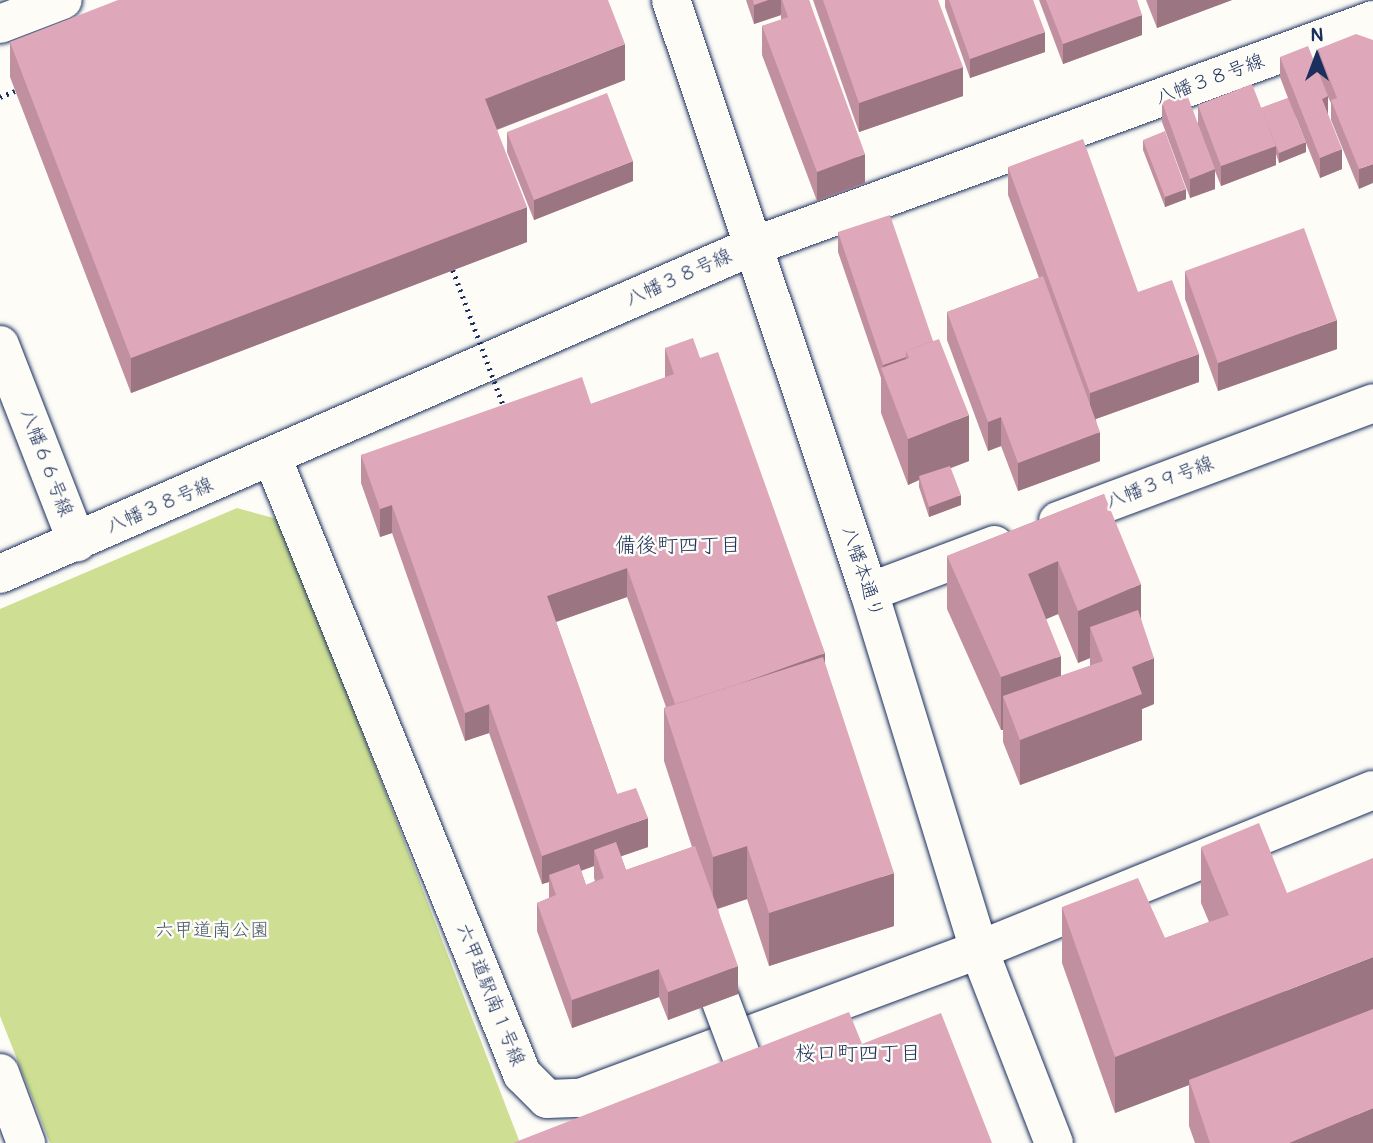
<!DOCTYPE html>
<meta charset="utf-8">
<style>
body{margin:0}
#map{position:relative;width:1373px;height:1143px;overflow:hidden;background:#fdfcf7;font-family:Pangolin,"Klee One",sans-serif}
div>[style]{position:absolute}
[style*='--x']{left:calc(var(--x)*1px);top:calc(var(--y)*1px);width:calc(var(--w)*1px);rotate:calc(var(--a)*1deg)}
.green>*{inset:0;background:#cedf93}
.path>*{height:4.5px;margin-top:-2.25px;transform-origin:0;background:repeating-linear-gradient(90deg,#1b2f5e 0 2px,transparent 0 7px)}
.roads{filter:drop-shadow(0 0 2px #1b2f5e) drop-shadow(0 0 2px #1b2f5e)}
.minor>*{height:38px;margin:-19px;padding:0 19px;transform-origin:19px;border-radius:19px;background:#fdfcf7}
.path-bridge>*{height:4.5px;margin-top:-2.25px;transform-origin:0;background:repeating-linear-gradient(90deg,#1b2f5e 0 2px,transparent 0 7px)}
.bridges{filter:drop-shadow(0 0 2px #1b2f5e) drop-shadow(0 0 2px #1b2f5e)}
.minor-bridge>*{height:38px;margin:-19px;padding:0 19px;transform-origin:19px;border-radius:19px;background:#fdfcf7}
.wall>*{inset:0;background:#c090a0}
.shaded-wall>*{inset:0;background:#9c7582}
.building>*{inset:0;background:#dfa7ba}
span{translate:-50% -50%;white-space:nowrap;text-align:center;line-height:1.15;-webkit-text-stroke:5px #fdfcf7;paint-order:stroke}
.street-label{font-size:19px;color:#1b2f5e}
.park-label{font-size:19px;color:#485b6b}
.neighbourhood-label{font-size:21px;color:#1b2f5e}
.north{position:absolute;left:1282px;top:21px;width:70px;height:70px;-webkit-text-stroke:5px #fdfcf7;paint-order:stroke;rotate:0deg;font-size:19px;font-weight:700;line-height:28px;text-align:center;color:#1b2f5e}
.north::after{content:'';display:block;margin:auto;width:24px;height:32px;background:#1b2f5e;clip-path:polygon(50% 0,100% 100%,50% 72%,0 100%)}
</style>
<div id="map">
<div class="green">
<i style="clip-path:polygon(237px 508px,281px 520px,520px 1143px,50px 1143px,0 1016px,0 609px)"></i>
</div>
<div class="path">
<i style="--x:0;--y:97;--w:16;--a:-22"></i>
</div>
<div class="roads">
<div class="minor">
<i style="--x:671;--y:0;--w:624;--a:71.51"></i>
<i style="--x:869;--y:592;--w:375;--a:72.9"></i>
<i style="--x:979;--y:950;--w:207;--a:68.8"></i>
<i style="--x:0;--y:24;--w:67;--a:-20.9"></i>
<i style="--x:0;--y:345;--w:212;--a:68.7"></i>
<i style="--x:272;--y:457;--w:666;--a:67.94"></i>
<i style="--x:522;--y:1074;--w:35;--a:45"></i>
<i style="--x:547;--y:1099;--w:33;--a:-2"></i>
<i style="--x:580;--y:1098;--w:426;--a:-20.4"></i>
<i style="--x:979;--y:950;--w:425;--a:-22.1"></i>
<i style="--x:1058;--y:521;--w:336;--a:-20.5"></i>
<i style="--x:0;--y:574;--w:819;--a:-23.53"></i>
<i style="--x:751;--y:247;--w:662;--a:-20.05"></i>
<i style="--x:869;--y:592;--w:134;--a:-20.5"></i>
<i style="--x:0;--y:1073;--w:75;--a:69.6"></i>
</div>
</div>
<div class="path-bridge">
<i style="--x:453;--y:270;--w:149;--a:69.6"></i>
</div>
<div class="bridges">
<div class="minor-bridge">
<i style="--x:720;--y:999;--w:94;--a:69.4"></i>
</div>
</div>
<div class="wall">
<i style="clip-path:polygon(746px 0,809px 0,865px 183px,817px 201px,762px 55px,762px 26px,781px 20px,781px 15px,754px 24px)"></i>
<i style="clip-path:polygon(813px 0,938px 0,963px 96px,859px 132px)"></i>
<i style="clip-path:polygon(945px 0,1033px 0,1045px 52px,970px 78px,945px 7px)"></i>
<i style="clip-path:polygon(1039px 0,1137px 0,1142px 35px,1063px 64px)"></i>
<i style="clip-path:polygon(1146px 0,1232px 0,1157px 28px)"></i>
<i style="clip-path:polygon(1373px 40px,1359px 189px,1331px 120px,1331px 103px,1328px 97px,1328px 115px,1342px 169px,1320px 178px,1295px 115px,1306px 152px,1279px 163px,1276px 154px,1276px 165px,1221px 186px,1215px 171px,1215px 189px,1190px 198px,1162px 122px,1162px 102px,1198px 123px,1198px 105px,1261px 108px,1288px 98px,1280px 77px,1280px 57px,1318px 69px,1318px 49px)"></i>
<i style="clip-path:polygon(10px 42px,625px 80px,497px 130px,527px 242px,131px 393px,10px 77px)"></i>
<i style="clip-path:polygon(507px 132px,633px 181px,534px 220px,507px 152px)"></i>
<i style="clip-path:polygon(1143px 140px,1186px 199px,1165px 207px,1143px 150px)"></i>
<i style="clip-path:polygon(1008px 167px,1138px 292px,1199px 382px,1096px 419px,1100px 461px,1018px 491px,1001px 446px,988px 451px,947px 340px,947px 312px,1039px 278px,1008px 195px)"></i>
<i style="clip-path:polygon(838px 232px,933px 341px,969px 461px,950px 468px,961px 505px,929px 517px,919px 487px,919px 480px,908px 485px,881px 413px,881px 378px,838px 252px)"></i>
<i style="clip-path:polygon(1185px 271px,1337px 349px,1218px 391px,1185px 299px)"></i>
<i style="clip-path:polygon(evenodd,665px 348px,700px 358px,825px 664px,894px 926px,769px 966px,747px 899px,718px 909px,738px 994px,668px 1020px,659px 997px,572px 1028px,537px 931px,537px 903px,549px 898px,549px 882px,542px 884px,489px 733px,465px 741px,392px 533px,380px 537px,361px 483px,361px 455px,591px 404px,665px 378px,665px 348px,627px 597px,666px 707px,664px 708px,664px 761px,692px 847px,626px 870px,621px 856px,648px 847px,617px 794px,556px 622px,627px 597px,665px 348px,594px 866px,594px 878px,595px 881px,586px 885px,581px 871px,594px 866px)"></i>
<i style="clip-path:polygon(evenodd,1104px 494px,1141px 619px,1154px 704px,1142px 709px,1142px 740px,1020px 785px,1003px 742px,1003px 730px,1001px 730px,947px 609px,947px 556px,1104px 494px,1058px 614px,1078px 663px,1090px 658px,1090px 666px,1061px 676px,1046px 619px,1058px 614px)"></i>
<i style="clip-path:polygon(1201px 847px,1373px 1143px,1195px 1143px,1189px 1126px,1189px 1085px,1115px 1113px,1062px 963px,1062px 907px,1165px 938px,1209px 922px,1201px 903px)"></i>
</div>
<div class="shaded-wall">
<i style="clip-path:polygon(768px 0,781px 0,781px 15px,754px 24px,754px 5px)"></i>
<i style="clip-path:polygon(1157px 0,1232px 0,1157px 28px)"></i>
<i style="clip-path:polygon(1142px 15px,1142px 35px,1063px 64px,1063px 44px)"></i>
<i style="clip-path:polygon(1045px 32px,1045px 52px,970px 78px,970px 59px)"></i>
<i style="clip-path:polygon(625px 44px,625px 80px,485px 134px,485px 99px)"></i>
<i style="clip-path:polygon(963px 67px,963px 96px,859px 132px,859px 103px)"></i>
<i style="clip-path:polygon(1328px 96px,1328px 116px,1322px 99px)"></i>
<i style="clip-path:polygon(1306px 142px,1306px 152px,1279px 163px,1279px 153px)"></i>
<i style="clip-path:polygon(1276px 146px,1276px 165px,1221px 186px,1221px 166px)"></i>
<i style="clip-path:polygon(1342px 149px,1342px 169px,1320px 178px,1320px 158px)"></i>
<i style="clip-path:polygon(865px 154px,865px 183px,817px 201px,817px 172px)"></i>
<i style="clip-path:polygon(633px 161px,633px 181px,534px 220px,534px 200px)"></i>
<i style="clip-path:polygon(1373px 164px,1373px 183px,1359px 189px,1359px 169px)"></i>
<i style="clip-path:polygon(1215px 169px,1215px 189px,1190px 198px,1190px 179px)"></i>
<i style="clip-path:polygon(1186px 189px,1186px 199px,1165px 207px,1165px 197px)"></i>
<i style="clip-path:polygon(527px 207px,527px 242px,131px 393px,131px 358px)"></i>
<i style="clip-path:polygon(1337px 320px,1337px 349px,1218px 391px,1218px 363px)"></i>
<i style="clip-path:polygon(1199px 354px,1199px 382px,1090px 421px,1090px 393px)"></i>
<i style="clip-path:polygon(906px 357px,906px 377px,883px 374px,883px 365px)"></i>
<i style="clip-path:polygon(969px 415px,969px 461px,920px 480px,919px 476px,919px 480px,908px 485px,908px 439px)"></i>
<i style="clip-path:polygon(1001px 417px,1001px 446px,988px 451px,988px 422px)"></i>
<i style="clip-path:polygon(1100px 432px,1100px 461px,1018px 491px,1018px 463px)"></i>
<i style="clip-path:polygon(961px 495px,961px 505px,929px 517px,929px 507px)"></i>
<i style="clip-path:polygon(392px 505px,392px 533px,380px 537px,380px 509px)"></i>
<i style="clip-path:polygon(1058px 561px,1058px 614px,1028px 627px,1028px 574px)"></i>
<i style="clip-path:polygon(627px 568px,627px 597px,547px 625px,547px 596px)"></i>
<i style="clip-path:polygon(1141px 584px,1141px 637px,1090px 627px,1090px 658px,1078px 663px,1078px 611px)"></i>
<i style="clip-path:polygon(825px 653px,825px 681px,676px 706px)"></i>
<i style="clip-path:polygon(1061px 656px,1061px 709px,1003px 696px,1003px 730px,1001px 730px,1001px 677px)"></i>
<i style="clip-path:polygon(1154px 658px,1154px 704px,1142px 709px,1142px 740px,1020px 785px,1020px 740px,1132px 667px)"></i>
<i style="clip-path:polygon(489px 704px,489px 733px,465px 741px,465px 713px)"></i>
<i style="clip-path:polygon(648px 818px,648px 847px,599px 864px,594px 850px,594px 866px,551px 881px,549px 875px,549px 882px,542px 884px,542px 856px)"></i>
<i style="clip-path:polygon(747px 846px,747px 899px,713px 910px,713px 857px)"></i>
<i style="clip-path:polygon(894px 873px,894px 926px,769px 966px,769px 913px)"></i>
<i style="clip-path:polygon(1373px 957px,1373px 1013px,1189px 1080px,1189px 1085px,1115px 1113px,1115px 1057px)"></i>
<i style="clip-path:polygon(738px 966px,738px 994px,668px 1020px,668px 992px)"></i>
<i style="clip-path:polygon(659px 969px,659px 997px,572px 1028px,572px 1000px)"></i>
<i style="clip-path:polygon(1373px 1108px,1373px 1143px,1289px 1143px)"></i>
</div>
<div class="building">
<i style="clip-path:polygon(118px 0,608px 0,625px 44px,485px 99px,527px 207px,131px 358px,10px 42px)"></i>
<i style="clip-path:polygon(753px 0,768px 0,754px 5px)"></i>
<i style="clip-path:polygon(782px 0,809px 0,865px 154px,817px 172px,762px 26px,788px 17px)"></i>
<i style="clip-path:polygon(823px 0,938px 0,963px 67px,859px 103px)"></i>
<i style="clip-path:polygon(949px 0,1033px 0,1045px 32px,970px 59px)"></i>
<i style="clip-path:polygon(1046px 0,1137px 0,1142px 15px,1063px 44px)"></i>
<i style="clip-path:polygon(1356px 34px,1373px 40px,1373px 164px,1359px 169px,1331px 100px,1337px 98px,1318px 49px)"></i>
<i style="clip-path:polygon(1308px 46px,1328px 96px,1322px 99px,1342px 149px,1320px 158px,1280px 57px)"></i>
<i style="clip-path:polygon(1252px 84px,1276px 146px,1221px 166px,1198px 105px)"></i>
<i style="clip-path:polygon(1186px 92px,1215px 169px,1190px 179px,1162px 102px)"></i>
<i style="clip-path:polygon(607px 93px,633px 161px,534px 200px,507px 132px)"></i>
<i style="clip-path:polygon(1288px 98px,1306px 142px,1279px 153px,1261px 108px)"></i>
<i style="clip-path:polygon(1165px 131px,1186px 189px,1165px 197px,1143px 140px)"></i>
<i style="clip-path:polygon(1083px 139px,1138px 292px,1172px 280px,1199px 354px,1090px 393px,1008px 167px)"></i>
<i style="clip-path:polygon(890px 215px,933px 341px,906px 351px,906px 357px,883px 365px,838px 232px)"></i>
<i style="clip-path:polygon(1304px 228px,1337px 320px,1218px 363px,1185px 271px)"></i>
<i style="clip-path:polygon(1043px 276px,1100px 432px,1018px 463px,1001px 417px,988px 422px,947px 312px)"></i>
<i style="clip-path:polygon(693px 338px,700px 358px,718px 352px,825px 653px,739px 684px,675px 704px,627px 568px,547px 596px,617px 794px,636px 788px,648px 818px,542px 856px,489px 704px,465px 713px,392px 505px,380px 509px,361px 455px,582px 377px,591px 404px,674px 374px,665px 348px)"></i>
<i style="clip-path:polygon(939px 339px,969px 415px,908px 439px,881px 368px,909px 358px,906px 351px)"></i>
<i style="clip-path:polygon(950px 466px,961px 495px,929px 507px,919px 476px)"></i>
<i style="clip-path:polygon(1104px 494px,1141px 584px,1078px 611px,1058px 561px,1028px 574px,1061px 656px,1001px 677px,947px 556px)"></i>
<i style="clip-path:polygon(1138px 610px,1154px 658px,1132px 667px,1142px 694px,1020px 740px,1003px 696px,1103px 661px,1090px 627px)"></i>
<i style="clip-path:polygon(823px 657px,894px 873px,769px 913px,747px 846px,713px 857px,664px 708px)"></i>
<i style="clip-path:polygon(1259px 823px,1287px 893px,1373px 858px,1373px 957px,1115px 1057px,1062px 907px,1138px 878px,1165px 938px,1229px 915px,1201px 847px)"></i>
<i style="clip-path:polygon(616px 842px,626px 870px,695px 846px,738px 966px,668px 992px,659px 969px,572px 1000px,537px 903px,556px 895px,549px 875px,579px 864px,586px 885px,604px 878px,594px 850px)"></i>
<i style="clip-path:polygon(1373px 1009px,1373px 1108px,1289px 1143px,1210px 1143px,1189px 1080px)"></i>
<i style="clip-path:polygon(849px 1012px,862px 1044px,941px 1013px,992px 1143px,513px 1143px)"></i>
</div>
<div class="street-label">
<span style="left:1210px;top:80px;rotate:-20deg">八幡３８号線</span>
<span style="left:679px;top:278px;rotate:-24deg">八幡３８号線</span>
<span style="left:46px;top:463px;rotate:69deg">八幡６６号線</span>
<span style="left:1160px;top:483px;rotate:-21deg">八幡３９号線</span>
<span style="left:160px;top:506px;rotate:-23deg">八幡３８号線</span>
<span style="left:862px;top:572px;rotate:72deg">八幡本通り</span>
<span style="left:490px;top:995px;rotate:68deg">六甲道駅南１号線</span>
</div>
<div class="park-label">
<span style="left:212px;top:931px">六甲道南公園</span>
</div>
<div class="neighbourhood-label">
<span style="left:678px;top:546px">備後町四丁目</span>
<span style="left:858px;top:1054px">桜口町四丁目</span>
</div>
<div class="north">N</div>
</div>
